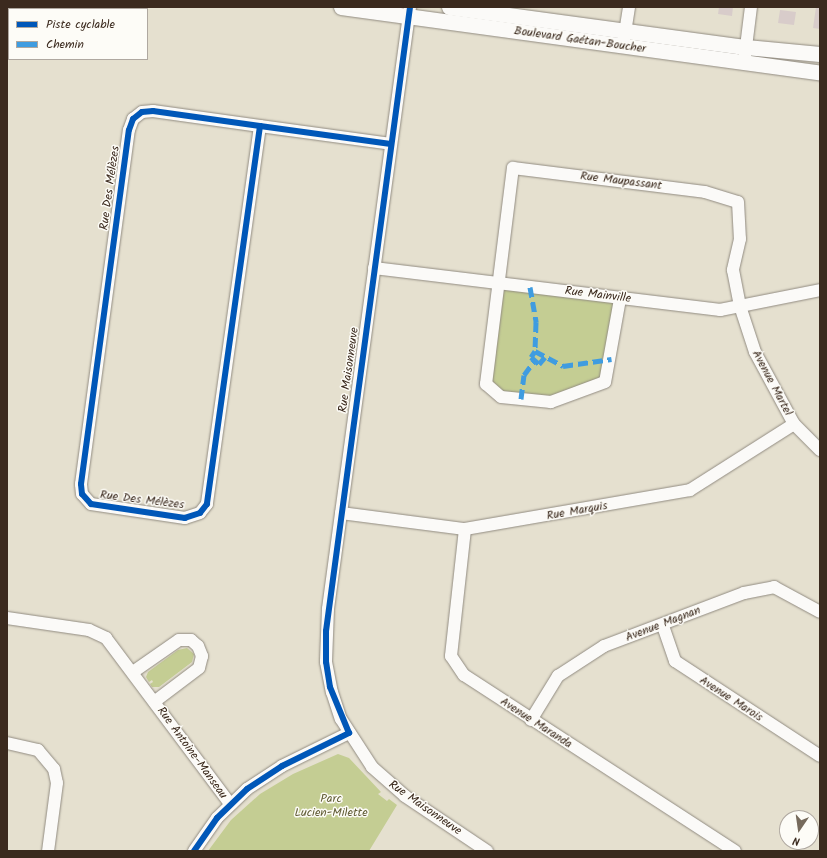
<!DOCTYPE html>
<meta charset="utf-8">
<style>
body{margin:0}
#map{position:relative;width:827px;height:858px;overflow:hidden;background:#e5e0cf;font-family:Kalam,sans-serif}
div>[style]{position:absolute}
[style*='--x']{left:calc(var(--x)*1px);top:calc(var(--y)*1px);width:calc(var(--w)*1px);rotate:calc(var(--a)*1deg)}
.green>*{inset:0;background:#c4cd93}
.building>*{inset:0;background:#d8ccca}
.roads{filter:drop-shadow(0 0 1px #918b81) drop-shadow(0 0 1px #918b81)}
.minor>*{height:12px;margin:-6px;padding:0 6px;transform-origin:6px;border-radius:6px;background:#fbfaf8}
.tertiary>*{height:15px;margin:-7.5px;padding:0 7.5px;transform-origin:7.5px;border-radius:7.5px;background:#fbfaf8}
.quiet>*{height:5px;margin-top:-2.5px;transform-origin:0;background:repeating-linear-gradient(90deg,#3f9ce0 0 10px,transparent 0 15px)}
.cycleway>*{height:6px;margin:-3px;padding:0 3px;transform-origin:3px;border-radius:3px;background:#0057b8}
span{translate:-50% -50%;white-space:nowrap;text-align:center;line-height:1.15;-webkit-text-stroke:3px #fdfcf7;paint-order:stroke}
.street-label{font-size:12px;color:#3b2a1e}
.park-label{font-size:12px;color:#625d36}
.frame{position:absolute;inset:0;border:8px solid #3b2a1e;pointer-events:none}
.legend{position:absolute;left:8px;top:8px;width:140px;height:52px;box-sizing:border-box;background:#fdfcf7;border:1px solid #afa8a0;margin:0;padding:5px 7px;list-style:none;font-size:12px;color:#3b2a1e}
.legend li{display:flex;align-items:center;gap:8px;height:20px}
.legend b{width:20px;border:1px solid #afa8a0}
.north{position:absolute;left:779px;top:810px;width:40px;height:40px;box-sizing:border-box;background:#fdfcf7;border:1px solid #afa8a0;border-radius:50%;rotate:193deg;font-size:11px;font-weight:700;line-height:16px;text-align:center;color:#3b2a1e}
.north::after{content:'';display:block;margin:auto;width:14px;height:18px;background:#766a5c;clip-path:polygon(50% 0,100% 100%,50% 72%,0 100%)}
</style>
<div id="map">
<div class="green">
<i style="clip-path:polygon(500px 285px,620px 299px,605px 382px,551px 402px,501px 397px,486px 384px)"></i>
<i style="clip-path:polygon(187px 648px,194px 654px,192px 662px,159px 687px,152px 687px,150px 684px,153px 682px,152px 680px,149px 682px,146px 677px,148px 672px,178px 650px)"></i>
<i style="clip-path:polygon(338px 754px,349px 758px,381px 792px,378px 794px,387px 801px,389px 799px,397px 805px,369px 851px,208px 851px,231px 820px,260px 794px,293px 774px)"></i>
</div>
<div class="building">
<i style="clip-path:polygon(719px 7px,733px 7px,732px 16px,718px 14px)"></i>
<i style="clip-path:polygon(816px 7px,820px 7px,820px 29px,813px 28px)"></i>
<i style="clip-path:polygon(780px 10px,796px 12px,794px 25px,778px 23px)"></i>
</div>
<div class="roads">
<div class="minor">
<i style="--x:410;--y:7;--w:608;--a:97.76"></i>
<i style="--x:328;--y:609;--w:53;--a:92.2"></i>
<i style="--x:326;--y:662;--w:31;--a:79"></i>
<i style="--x:332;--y:692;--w:28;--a:72"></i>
<i style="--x:341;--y:719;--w:57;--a:57.1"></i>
<i style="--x:372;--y:767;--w:44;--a:41.3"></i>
<i style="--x:405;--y:796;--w:99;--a:33.9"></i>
<i style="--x:624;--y:39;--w:32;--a:-81"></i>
<i style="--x:744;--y:63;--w:56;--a:-82.9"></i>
<i style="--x:260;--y:126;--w:382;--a:98"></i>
<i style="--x:207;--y:504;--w:11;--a:128"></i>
<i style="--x:200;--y:513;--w:16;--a:162"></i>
<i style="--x:185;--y:518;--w:95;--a:-171.5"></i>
<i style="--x:91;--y:504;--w:13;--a:-132"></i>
<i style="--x:82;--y:494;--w:10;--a:-96"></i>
<i style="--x:81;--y:484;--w:357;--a:-82.3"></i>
<i style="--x:129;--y:130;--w:12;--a:-70"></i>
<i style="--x:133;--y:119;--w:11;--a:-38"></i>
<i style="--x:142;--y:112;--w:11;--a:-5"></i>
<i style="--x:153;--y:111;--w:108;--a:8"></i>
<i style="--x:260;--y:126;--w:132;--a:7.8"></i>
<i style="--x:374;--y:268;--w:349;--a:6.9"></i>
<i style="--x:720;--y:310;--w:102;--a:-11.3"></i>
<i style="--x:620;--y:299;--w:84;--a:100.2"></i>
<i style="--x:605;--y:382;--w:58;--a:159.7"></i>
<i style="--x:551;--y:402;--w:50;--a:-174.3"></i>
<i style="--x:501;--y:397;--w:20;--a:-139"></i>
<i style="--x:486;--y:384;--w:218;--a:-82.9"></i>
<i style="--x:513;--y:168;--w:193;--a:7.1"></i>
<i style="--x:705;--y:192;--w:34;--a:17"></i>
<i style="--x:738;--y:202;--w:37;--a:87"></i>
<i style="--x:740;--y:239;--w:32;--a:103"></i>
<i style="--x:733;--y:270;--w:37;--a:79"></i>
<i style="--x:740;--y:306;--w:48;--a:71.9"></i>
<i style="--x:755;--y:352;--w:82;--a:61.6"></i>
<i style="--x:794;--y:424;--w:37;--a:45"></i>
<i style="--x:341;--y:513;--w:125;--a:7.4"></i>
<i style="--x:465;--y:529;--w:228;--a:-9.8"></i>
<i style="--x:690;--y:490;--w:123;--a:-32.4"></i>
<i style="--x:465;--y:529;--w:128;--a:96.3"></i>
<i style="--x:451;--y:656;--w:23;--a:56"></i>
<i style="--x:464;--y:675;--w:323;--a:33"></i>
<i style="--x:7;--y:618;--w:83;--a:8.3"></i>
<i style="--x:89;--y:630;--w:19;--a:25"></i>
<i style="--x:106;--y:638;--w:207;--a:53.2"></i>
<i style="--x:663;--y:626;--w:37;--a:71"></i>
<i style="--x:675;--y:661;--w:173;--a:33.2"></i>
<i style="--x:133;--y:672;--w:56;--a:-34.8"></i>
<i style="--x:179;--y:640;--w:12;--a:0"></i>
<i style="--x:191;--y:640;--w:9;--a:41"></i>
<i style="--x:198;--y:646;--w:11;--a:68"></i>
<i style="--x:202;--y:656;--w:12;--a:104"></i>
<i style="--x:199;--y:668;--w:56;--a:142.9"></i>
<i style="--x:531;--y:720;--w:52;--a:-58.5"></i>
<i style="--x:558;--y:676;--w:55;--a:-33.1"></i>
<i style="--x:604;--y:646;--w:150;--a:-20.7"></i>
<i style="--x:744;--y:593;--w:31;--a:-11"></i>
<i style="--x:774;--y:587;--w:52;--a:28.5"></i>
<i style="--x:7;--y:743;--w:32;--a:13"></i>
<i style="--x:38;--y:750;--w:25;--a:50"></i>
<i style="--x:54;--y:769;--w:14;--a:78"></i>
<i style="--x:57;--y:783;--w:69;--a:97.5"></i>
<i style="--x:194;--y:851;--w:40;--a:-55.1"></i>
<i style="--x:217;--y:818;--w:42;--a:-44"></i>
<i style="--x:247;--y:789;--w:42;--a:-33.3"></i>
<i style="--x:282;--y:766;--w:75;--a:-26.2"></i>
</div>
<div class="tertiary">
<i style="--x:341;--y:7;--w:484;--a:7.8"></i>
<i style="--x:449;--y:7;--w:300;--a:7.7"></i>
<i style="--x:746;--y:47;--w:74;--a:5.4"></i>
</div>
</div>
<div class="quiet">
<i style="--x:530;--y:287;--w:36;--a:80"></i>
<i style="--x:536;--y:322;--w:29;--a:92"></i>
<i style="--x:535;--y:351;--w:7;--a:124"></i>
<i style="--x:531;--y:357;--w:11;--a:41"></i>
<i style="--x:539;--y:364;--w:9;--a:-49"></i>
<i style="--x:535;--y:351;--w:32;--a:28"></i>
<i style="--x:563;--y:366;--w:49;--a:-8.3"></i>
<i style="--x:521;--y:399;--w:24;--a:-83"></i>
<i style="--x:524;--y:375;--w:17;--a:-54"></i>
</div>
<div class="cycleway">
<i style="--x:260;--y:126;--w:382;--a:98"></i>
<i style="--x:207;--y:504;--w:11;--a:128"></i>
<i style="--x:200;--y:513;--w:16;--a:162"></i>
<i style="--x:185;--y:518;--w:95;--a:-171.5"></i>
<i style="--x:91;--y:504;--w:13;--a:-132"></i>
<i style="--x:82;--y:494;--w:10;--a:-96"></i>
<i style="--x:81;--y:484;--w:357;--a:-82.3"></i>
<i style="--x:129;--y:130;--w:12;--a:-70"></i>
<i style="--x:133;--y:119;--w:11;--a:-38"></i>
<i style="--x:142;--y:112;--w:11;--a:-5"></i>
<i style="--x:153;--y:111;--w:108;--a:8"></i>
<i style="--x:260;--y:126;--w:132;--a:7.8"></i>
<i style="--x:194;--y:851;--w:40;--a:-55.1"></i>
<i style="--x:217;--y:818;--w:42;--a:-44"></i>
<i style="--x:247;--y:789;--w:42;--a:-33.3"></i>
<i style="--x:282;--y:766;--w:75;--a:-26.2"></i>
<i style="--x:349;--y:733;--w:50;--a:-112.4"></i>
<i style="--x:330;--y:687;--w:25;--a:-99"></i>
<i style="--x:326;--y:662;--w:31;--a:-90"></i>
<i style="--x:326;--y:631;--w:630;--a:-82.33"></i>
</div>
<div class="street-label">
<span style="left:580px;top:40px;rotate:8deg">Boulevard Gaétan-Boucher</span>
<span style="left:621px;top:181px;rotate:7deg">Rue Maupassant</span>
<span style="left:110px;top:188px;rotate:-82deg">Rue Des Mélèzes</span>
<span style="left:598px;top:295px;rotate:7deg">Rue Mainville</span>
<span style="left:349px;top:370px;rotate:-82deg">Rue Maisonneuve</span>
<span style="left:772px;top:383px;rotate:62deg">Avenue Martel</span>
<span style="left:142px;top:500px;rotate:7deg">Rue Des Mélèzes</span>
<span style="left:577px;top:511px;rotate:-10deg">Rue Marquis</span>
<span style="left:663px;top:624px;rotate:-21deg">Avenue Magnan</span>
<span style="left:731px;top:699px;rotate:33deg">Avenue Marois</span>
<span style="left:536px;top:723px;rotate:33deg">Avenue Maranda</span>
<span style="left:192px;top:753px;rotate:54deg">Rue Antoine-Manseau</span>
<span style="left:425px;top:808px;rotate:35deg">Rue Maisonneuve</span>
</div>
<div class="park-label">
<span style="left:331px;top:806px">Parc<br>Lucien-Milette</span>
</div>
<div class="frame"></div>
<ul class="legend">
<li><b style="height:5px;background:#0057b8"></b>Piste cyclable</li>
<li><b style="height:5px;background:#3f9ce0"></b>Chemin</li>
</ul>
<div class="north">N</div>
</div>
